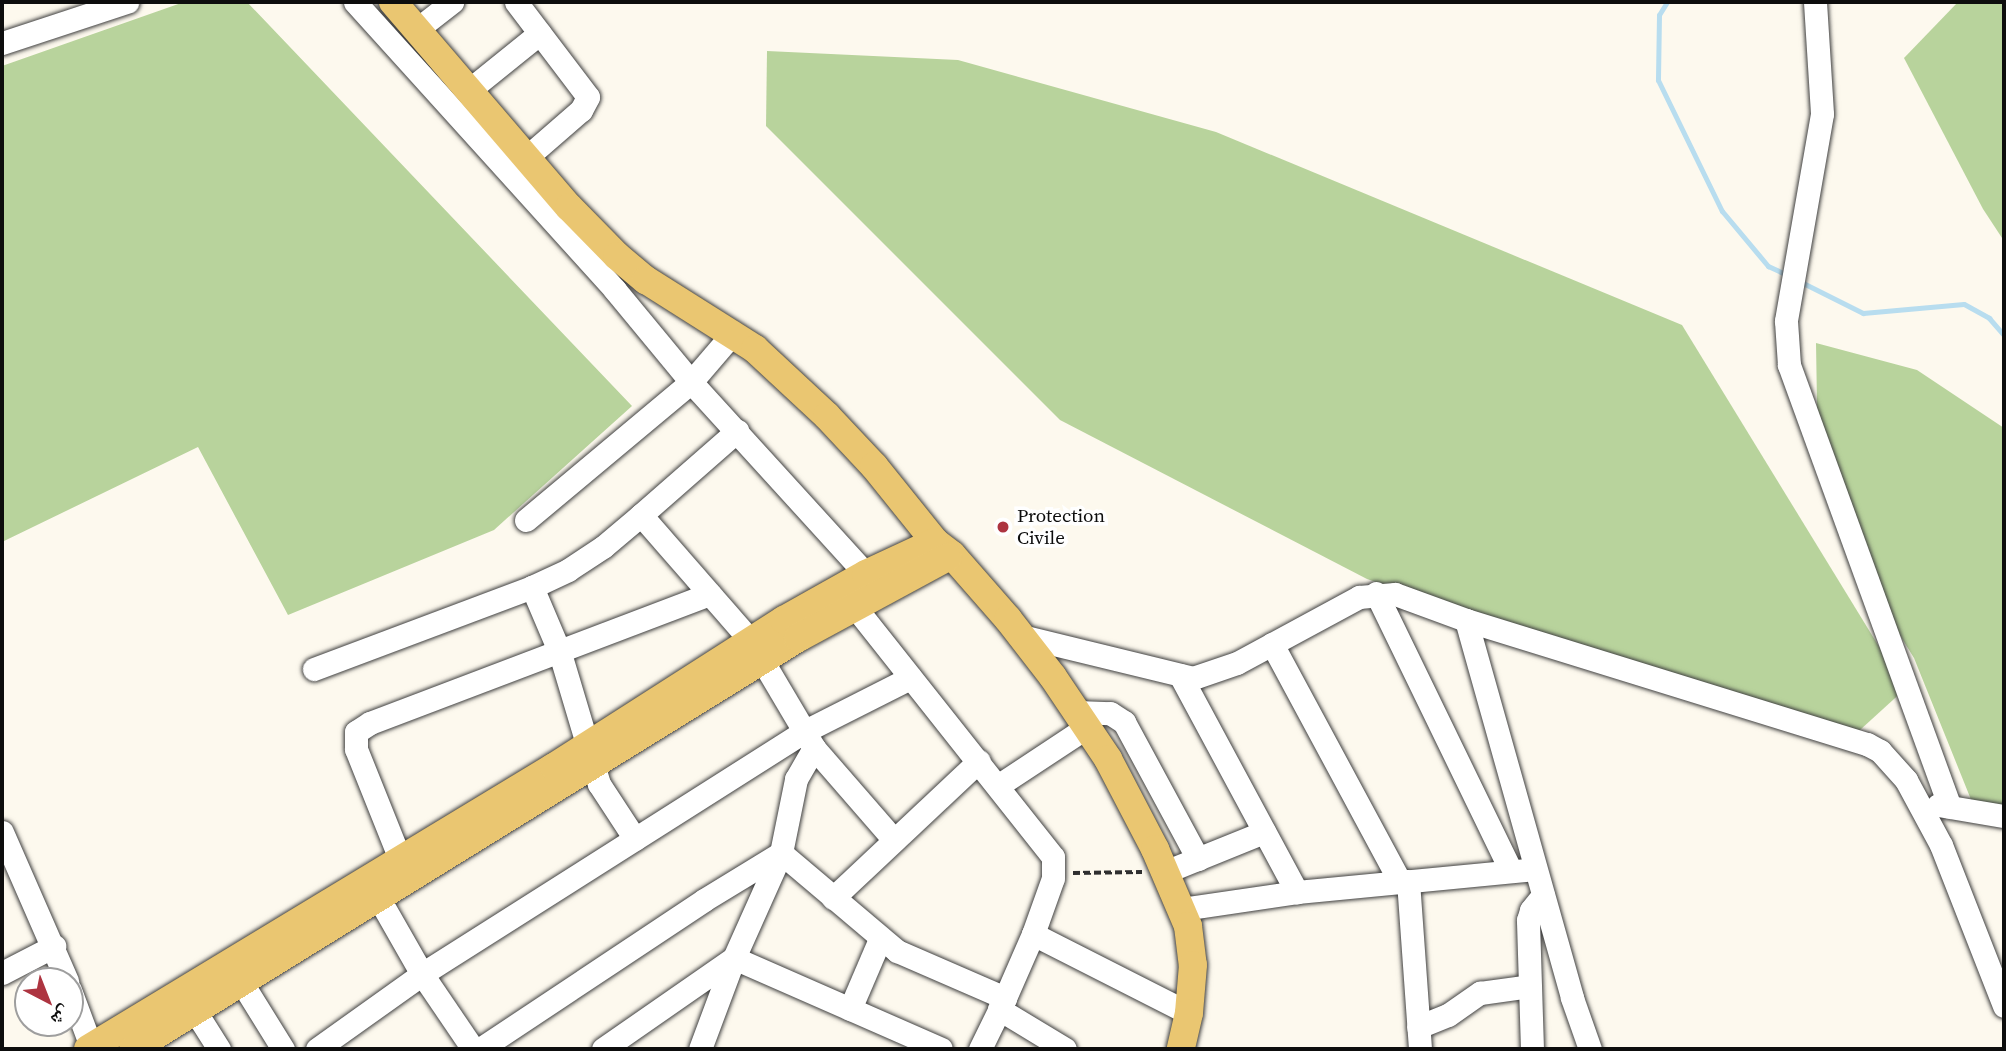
<!DOCTYPE html>
<meta charset="utf-8">
<style>
body{margin:0}
#map{position:relative;width:2006px;height:1051px;overflow:hidden;background:#fdf9ee;font-family:"Source Serif 4","Noto Naskh Arabic",serif}
div>[style]{position:absolute}
[style*='--x']{left:calc(var(--x)*1px);top:calc(var(--y)*1px);width:calc(var(--w)*1px);rotate:calc(var(--a)*1deg)}
.forest>*{inset:0;background:#b8d39c}
.stream>*{height:5px;margin:-2.5px;padding:0 2.5px;transform-origin:2.5px;border-radius:2.5px;background:#b8ddef}
.path>*{height:3.5px;margin-top:-1.75px;transform-origin:0;background:repeating-linear-gradient(90deg,#2f2f2f 0 7px,transparent 0 10.5px)}
.roads{filter:drop-shadow(0 0 2px #404040) drop-shadow(0 0 2px #404040)}
.minor>*{height:23px;margin:-11.5px;padding:0 11.5px;transform-origin:11.5px;border-radius:11.5px;background:#fff}
.major>*{height:28px;margin:-14px;padding:0 14px;transform-origin:14px;border-radius:14px;background:#eac671}
.dots>*{width:19px;height:19px;translate:-50% -50%;box-sizing:border-box;border:4px solid #fff;border-radius:50%}
span{translate:-50% -50%;white-space:nowrap;text-align:center;line-height:1.15;-webkit-text-stroke:7px #fff;paint-order:stroke}
.poi-label{font-size:19px;color:#0d0d0d}
.left{translate:0 -50%;text-align:left}
.frame{position:absolute;inset:0;border:4px solid #0d0d0d;pointer-events:none}
.north{position:absolute;left:14px;top:967px;width:70px;height:70px;box-sizing:border-box;background:#fff;border:2px solid #9e9e9e;border-radius:50%;rotate:138deg;font-size:19px;font-weight:700;line-height:28px;text-align:center;color:#0d0d0d}
.north::after{content:'';display:block;margin:auto;width:24px;height:32px;background:#ad3440;clip-path:polygon(50% 0,100% 100%,50% 72%,0 100%)}
</style>
<div id="map">
<div class="forest">
<i style="clip-path:polygon(184px 2px,247px 2px,632px 406px,494px 530px,288px 615px,198px 447px,2px 542px,2px 66px)"></i>
<i style="clip-path:polygon(1958px 2px,2004px 2px,2004px 241px,1983px 209px,1904px 58px)"></i>
<i style="clip-path:polygon(767px 51px,958px 60px,1216px 132px,1682px 325px,1905px 689px,1849px 740px,1367px 579px,1060px 420px,766px 126px)"></i>
<i style="clip-path:polygon(1816px 343px,1917px 370px,2004px 428px,2004px 821px,1974px 807px,1914px 658px,1864px 577px,1818px 467px)"></i>
</div>
<div class="stream">
<i style="--x:1667;--y:2;--w:15;--a:122"></i>
<i style="--x:1659;--y:15;--w:65;--a:90.9"></i>
<i style="--x:1658;--y:80;--w:146;--a:64"></i>
<i style="--x:1722;--y:211;--w:72;--a:50.1"></i>
<i style="--x:1768;--y:266;--w:21;--a:25"></i>
<i style="--x:1799;--y:281;--w:72;--a:26.6"></i>
<i style="--x:1863;--y:313;--w:101;--a:-5.1"></i>
<i style="--x:1964;--y:304;--w:29;--a:29"></i>
<i style="--x:1989;--y:318;--w:23;--a:49"></i>
</div>
<div class="path">
<i style="--x:1073;--y:873;--w:69;--a:-0.8"></i>
</div>
<div class="roads">
<div class="minor">
<i style="--x:355;--y:2;--w:388;--a:47.9"></i>
<i style="--x:615;--y:290;--w:119;--a:50.4"></i>
<i style="--x:691;--y:382;--w:260;--a:47.7"></i>
<i style="--x:516;--y:2;--w:119;--a:52.8"></i>
<i style="--x:588;--y:97;--w:15;--a:118"></i>
<i style="--x:581;--y:110;--w:72;--a:139"></i>
<i style="--x:1815;--y:2;--w:112;--a:86.4"></i>
<i style="--x:1822;--y:114;--w:210;--a:99.9"></i>
<i style="--x:1786;--y:321;--w:44;--a:86.1"></i>
<i style="--x:1789;--y:365;--w:470;--a:70"></i>
<i style="--x:416;--y:30;--w:46;--a:-37.9"></i>
<i style="--x:2;--y:43;--w:132;--a:-18.2"></i>
<i style="--x:468;--y:91;--w:92;--a:-38.9"></i>
<i style="--x:641;--y:515;--w:128;--a:-41.2"></i>
<i style="--x:526;--y:520;--w:215;--a:-39.9"></i>
<i style="--x:691;--y:382;--w:65;--a:-49.4"></i>
<i style="--x:1376;--y:593;--w:309;--a:64.1"></i>
<i style="--x:1466;--y:620;--w:393;--a:74.3"></i>
<i style="--x:1572;--y:998;--w:54;--a:70.6"></i>
<i style="--x:1021;--y:636;--w:177;--a:13.7"></i>
<i style="--x:1193;--y:678;--w:46;--a:-18.8"></i>
<i style="--x:1237;--y:663;--w:139;--a:-28.4"></i>
<i style="--x:1359;--y:597;--w:36;--a:-5"></i>
<i style="--x:1395;--y:594;--w:76;--a:20.1"></i>
<i style="--x:1466;--y:620;--w:420;--a:17.2"></i>
<i style="--x:1867;--y:744;--w:15;--a:28"></i>
<i style="--x:1880;--y:751;--w:39;--a:48"></i>
<i style="--x:1906;--y:780;--w:74;--a:61.7"></i>
<i style="--x:1941;--y:845;--w:173;--a:68.6"></i>
<i style="--x:1272;--y:644;--w:270;--a:61.7"></i>
<i style="--x:762;--y:660;--w:102;--a:59.4"></i>
<i style="--x:814;--y:748;--w:122;--a:49"></i>
<i style="--x:314;--y:669;--w:233;--a:-20.6"></i>
<i style="--x:1180;--y:675;--w:247;--a:61.7"></i>
<i style="--x:1077;--y:712;--w:33;--a:2"></i>
<i style="--x:1110;--y:713;--w:17;--a:33"></i>
<i style="--x:1124;--y:722;--w:156;--a:61.6"></i>
<i style="--x:999;--y:785;--w:105;--a:-33.4"></i>
<i style="--x:1938;--y:805;--w:67;--a:9.5"></i>
<i style="--x:2;--y:832;--w:163;--a:66.4"></i>
<i style="--x:635;--y:839;--w:66;--a:-123.2"></i>
<i style="--x:599;--y:784;--w:137;--a:-106.6"></i>
<i style="--x:560;--y:653;--w:72;--a:-113"></i>
<i style="--x:532;--y:587;--w:40;--a:-25"></i>
<i style="--x:568;--y:570;--w:42;--a:-33.3"></i>
<i style="--x:603;--y:547;--w:50;--a:-40.1"></i>
<i style="--x:641;--y:515;--w:166;--a:48.9"></i>
<i style="--x:1165;--y:872;--w:107;--a:-22"></i>
<i style="--x:406;--y:874;--w:135;--a:-111.8"></i>
<i style="--x:356;--y:749;--w:17;--a:-90"></i>
<i style="--x:356;--y:732;--w:17;--a:-33"></i>
<i style="--x:370;--y:723;--w:363;--a:-20.8"></i>
<i style="--x:1408;--y:881;--w:168;--a:85.9"></i>
<i style="--x:370;--y:883;--w:105;--a:60.3"></i>
<i style="--x:422;--y:974;--w:91;--a:55.8"></i>
<i style="--x:833;--y:898;--w:200;--a:-43.2"></i>
<i style="--x:1182;--y:909;--w:116;--a:-8.4"></i>
<i style="--x:1297;--y:892;--w:239;--a:-5.5"></i>
<i style="--x:1033;--y:934;--w:175;--a:26.9"></i>
<i style="--x:2;--y:973;--w:59;--a:-27.4"></i>
<i style="--x:242;--y:983;--w:78;--a:58.2"></i>
<i style="--x:70;--y:990;--w:63;--a:69.6"></i>
<i style="--x:850;--y:1009;--w:76;--a:-66.8"></i>
<i style="--x:999;--y:1009;--w:77;--a:31.2"></i>
<i style="--x:195;--y:1011;--w:45;--a:57.7"></i>
<i style="--x:1418;--y:1027;--w:32;--a:-22"></i>
<i style="--x:1448;--y:1015;--w:39;--a:-35"></i>
<i style="--x:1480;--y:993;--w:50;--a:-8"></i>
<i style="--x:317;--y:1049;--w:129;--a:-35.5"></i>
<i style="--x:422;--y:974;--w:454;--a:-32.4"></i>
<i style="--x:805;--y:731;--w:118;--a:-26.8"></i>
<i style="--x:480;--y:1049;--w:269;--a:-33.6"></i>
<i style="--x:704;--y:900;--w:90;--a:-31.4"></i>
<i style="--x:781;--y:853;--w:152;--a:40.2"></i>
<i style="--x:897;--y:951;--w:118;--a:23.5"></i>
<i style="--x:1005;--y:998;--w:70;--a:-66.4"></i>
<i style="--x:1033;--y:934;--w:59;--a:-70.3"></i>
<i style="--x:1053;--y:878;--w:21;--a:-90"></i>
<i style="--x:1053;--y:857;--w:320;--a:-128.4"></i>
<i style="--x:603;--y:1049;--w:160;--a:-34.8"></i>
<i style="--x:734;--y:958;--w:226;--a:23.7"></i>
<i style="--x:700;--y:1049;--w:97;--a:-69.5"></i>
<i style="--x:734;--y:958;--w:115;--a:-65.9"></i>
<i style="--x:781;--y:853;--w:76;--a:-78.5"></i>
<i style="--x:796;--y:779;--w:36;--a:-60"></i>
<i style="--x:980;--y:1049;--w:57;--a:-63.9"></i>
<i style="--x:1532;--y:1049;--w:129;--a:-91.8"></i>
<i style="--x:1528;--y:920;--w:10;--a:-73"></i>
<i style="--x:1531;--y:910;--w:19;--a:-51"></i>
</div>
<div class="major">
<i style="--x:393;--y:2;--w:270;--a:49.4"></i>
<i style="--x:569;--y:207;--w:69;--a:45.6"></i>
<i style="--x:617;--y:256;--w:38;--a:40"></i>
<i style="--x:646;--y:280;--w:129;--a:32.3"></i>
<i style="--x:755;--y:349;--w:98;--a:42.9"></i>
<i style="--x:827;--y:416;--w:69;--a:46.8"></i>
<i style="--x:874;--y:466;--w:97;--a:51.2"></i>
<i style="--x:935;--y:542;--w:21;--a:37"></i>
<i style="--x:952;--y:555;--w:85;--a:48.8"></i>
<i style="--x:1008;--y:619;--w:73;--a:52.2"></i>
<i style="--x:1053;--y:677;--w:99;--a:56.1"></i>
<i style="--x:1108;--y:759;--w:102;--a:62.4"></i>
<i style="--x:1155;--y:849;--w:84;--a:66.8"></i>
<i style="--x:1188;--y:926;--w:39;--a:83"></i>
<i style="--x:1193;--y:965;--w:48;--a:94.8"></i>
<i style="--x:1189;--y:1013;--w:37;--a:103"></i>
<i style="--x:88;--y:1049;--w:545;--a:-31.18"></i>
<i style="--x:554;--y:767;--w:273;--a:-32.6"></i>
<i style="--x:784;--y:620;--w:94;--a:-29.3"></i>
<i style="--x:866;--y:574;--w:76;--a:-24.9"></i>
<i style="--x:133;--y:1049;--w:782;--a:-31.72"></i>
<i style="--x:798;--y:638;--w:170;--a:-28.4"></i>
</div>
</div>
<div class="dots">
<i style="left:1003px;top:527px;background:#ad3440"></i>
</div>
<div class="poi-label">
<span class="left" style="left:1017px;top:527px">Protection<br>Civile</span>
</div>
<div class="frame"></div>
<div class="north">ش</div>
</div>
